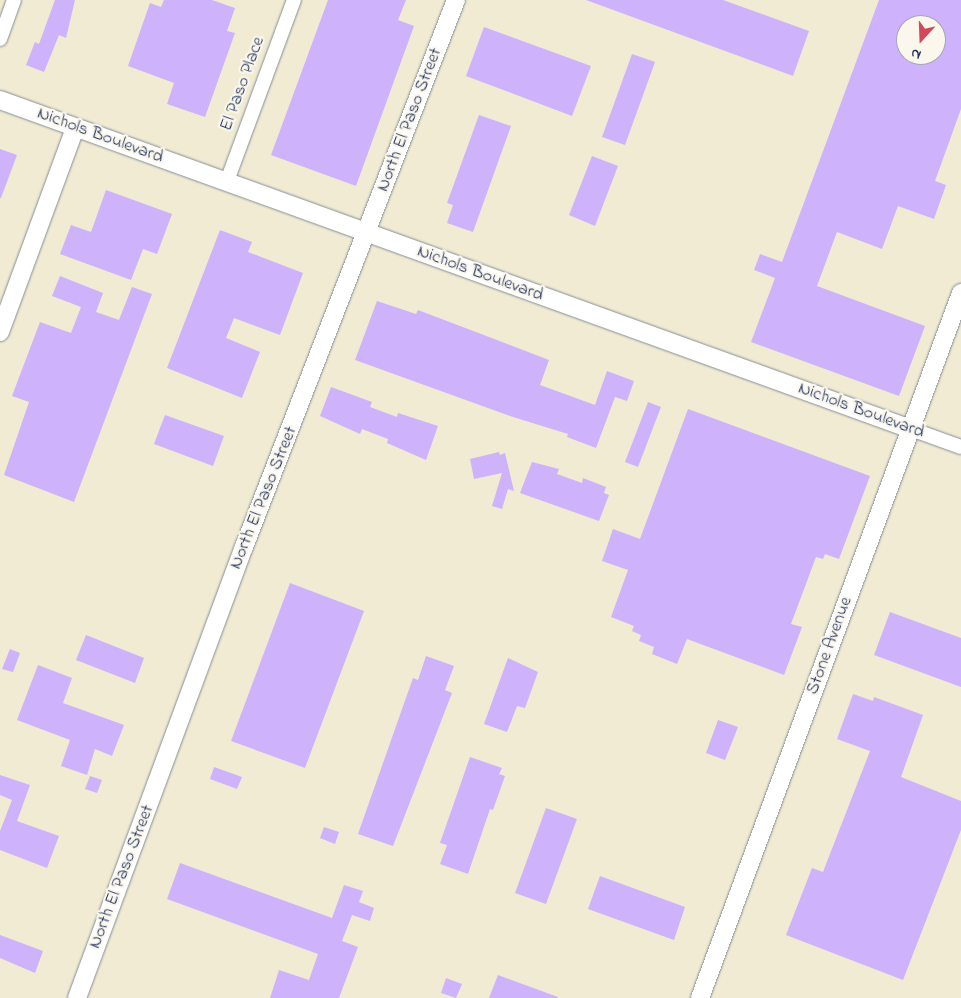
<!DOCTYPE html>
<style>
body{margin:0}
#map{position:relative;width:961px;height:998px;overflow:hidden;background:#f0ebd2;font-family:"Indie Flower",sans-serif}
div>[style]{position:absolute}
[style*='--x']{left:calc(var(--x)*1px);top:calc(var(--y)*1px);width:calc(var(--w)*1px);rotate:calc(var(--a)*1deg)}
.building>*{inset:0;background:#cfb2fc}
.roads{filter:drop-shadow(0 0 1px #868d98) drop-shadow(0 0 1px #868d98)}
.minor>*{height:14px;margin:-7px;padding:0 7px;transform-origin:7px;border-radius:7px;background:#fff}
.tertiary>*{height:18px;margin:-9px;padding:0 9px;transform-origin:9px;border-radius:9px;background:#fff}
span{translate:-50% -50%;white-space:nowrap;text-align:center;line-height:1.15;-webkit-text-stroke:4.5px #fbf7ec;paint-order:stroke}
.street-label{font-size:18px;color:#1b2f5e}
.north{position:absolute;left:896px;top:15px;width:50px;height:50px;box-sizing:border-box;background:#fbf7ec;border:1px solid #a1a7b3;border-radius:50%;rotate:200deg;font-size:14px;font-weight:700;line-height:20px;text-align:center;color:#1b2f5e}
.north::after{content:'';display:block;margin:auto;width:18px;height:22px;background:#d1495b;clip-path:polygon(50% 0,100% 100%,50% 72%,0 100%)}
</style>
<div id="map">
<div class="building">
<i style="clip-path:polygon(55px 0,75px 0,66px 38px,59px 35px,44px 72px,26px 65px,35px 42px,39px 44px)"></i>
<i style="clip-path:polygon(164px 0,212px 0,235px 8px,227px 31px,235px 33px,205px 117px,167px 104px,174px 83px,128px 66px,150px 3px,161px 7px)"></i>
<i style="clip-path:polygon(328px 0,406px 0,398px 20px,414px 26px,356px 186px,271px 155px)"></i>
<i style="clip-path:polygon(586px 0,723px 0,809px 31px,793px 76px)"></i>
<i style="clip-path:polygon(evenodd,879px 0,961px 0,961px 109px,935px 181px,946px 185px,934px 219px,898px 206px,882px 249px,837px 232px,817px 286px,925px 326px,899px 396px,751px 342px,775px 278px,754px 270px,760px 254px,782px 262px,879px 0,906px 25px,936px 25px,936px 55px,906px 55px,906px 25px)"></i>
<i style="clip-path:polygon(484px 27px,591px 66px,572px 116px,466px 76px)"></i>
<i style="clip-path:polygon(632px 54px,655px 62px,625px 145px,602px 137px)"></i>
<i style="clip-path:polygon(479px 115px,511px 126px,473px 232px,447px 223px,453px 205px,447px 203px)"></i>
<i style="clip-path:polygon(0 149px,17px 155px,1px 198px,0 198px)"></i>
<i style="clip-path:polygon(592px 156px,618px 166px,595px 226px,569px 215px)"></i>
<i style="clip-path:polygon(106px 190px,172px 214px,157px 254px,143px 249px,131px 280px,60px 254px,71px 225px,91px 232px)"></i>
<i style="clip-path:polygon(220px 230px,252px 242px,248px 252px,303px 273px,280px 335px,234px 318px,226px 338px,260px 352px,242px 398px,167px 368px)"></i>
<i style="clip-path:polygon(60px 276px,103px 293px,96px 312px,119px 320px,132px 287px,152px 294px,74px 502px,4px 475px,29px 402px,12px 396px,40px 322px,71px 333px,81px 307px,52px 296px)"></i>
<i style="clip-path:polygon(377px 301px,416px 314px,418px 310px,549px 360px,540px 385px,595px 405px,607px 371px,634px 381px,627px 401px,615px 397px,596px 448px,567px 437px,568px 434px,513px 417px,355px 360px)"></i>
<i style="clip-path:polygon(331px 387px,372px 402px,370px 407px,397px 417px,398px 413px,438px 426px,426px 460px,387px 443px,388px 439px,362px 429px,360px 434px,320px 416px)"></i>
<i style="clip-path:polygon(648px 402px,661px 407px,638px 467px,625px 462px)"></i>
<i style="clip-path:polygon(688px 409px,870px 476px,839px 559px,825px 554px,823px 559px,816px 557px,791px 624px,802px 627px,784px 675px,687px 639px,677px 664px,652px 654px,654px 647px,639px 641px,641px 635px,632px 631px,634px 626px,611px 617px,628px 570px,602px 561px,613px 529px,640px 539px)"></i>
<i style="clip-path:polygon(165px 415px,224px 436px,213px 466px,154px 444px)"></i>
<i style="clip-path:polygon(499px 452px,500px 455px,505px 453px,514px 491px,508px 489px,502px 509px,492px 506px,502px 473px,474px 479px,470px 459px)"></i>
<i style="clip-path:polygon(532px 462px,559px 469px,557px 474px,582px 483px,583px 478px,606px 487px,604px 493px,609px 495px,599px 521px,520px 493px)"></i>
<i style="clip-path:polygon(290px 583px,364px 611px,305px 768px,231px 741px)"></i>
<i style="clip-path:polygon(890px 612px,961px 638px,961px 687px,874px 655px)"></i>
<i style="clip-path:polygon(86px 635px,144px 658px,135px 683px,76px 660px)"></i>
<i style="clip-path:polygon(10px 649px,20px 653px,13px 672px,2px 669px)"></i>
<i style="clip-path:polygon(426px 656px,454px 666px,445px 690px,452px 693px,393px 846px,358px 834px,413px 678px,418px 680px)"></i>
<i style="clip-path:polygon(508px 658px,538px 672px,525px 708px,517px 706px,507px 732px,484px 724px)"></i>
<i style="clip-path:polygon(38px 665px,72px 678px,63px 703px,124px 725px,112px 756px,95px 749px,87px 775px,61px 766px,70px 740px,17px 720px)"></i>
<i style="clip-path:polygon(853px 694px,873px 701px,874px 697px,923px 715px,901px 777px,961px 801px,961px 830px,903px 980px,786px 935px,812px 868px,823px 872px,870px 751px,837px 739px)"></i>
<i style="clip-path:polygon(718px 720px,738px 727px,725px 760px,706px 753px)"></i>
<i style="clip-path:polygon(470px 757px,502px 768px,499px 774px,505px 776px,493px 810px,490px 809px,468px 874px,440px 864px,447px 845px,440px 843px)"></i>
<i style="clip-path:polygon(214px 767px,242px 777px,237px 789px,210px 779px)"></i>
<i style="clip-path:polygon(0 775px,30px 785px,17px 821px,59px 836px,47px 868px,0 850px,0 831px,12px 800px,0 795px)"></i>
<i style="clip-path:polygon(90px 776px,102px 780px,97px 793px,85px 789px)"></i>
<i style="clip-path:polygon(546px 808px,577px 819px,546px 904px,515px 893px)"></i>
<i style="clip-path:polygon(324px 827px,339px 832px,335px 844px,320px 838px)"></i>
<i style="clip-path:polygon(180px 863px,332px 918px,344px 885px,363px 891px,359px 902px,374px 908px,370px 921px,352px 915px,342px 941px,358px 947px,339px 998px,270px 998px,279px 970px,309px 980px,318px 954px,167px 899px)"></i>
<i style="clip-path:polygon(600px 876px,685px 907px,674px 940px,588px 909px)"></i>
<i style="clip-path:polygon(0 935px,43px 951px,35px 973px,0 958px)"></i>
<i style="clip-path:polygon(498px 975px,558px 997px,557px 998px,489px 998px)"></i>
<i style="clip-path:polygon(446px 978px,462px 984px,456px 998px,441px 993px)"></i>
</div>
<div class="roads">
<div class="minor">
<i style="--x:0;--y:39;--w:41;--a:-70.3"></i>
<i style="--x:227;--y:181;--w:193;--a:-69.7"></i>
<i style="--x:911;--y:429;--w:53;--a:19.8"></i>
</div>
<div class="tertiary">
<i style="--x:0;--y:100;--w:969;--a:19.86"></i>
<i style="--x:0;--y:332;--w:217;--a:-69.8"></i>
<i style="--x:77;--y:998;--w:481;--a:-69.7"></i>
<i style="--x:244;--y:547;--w:587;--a:-68.82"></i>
<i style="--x:700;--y:998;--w:752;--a:-69.68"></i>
</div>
</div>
<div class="street-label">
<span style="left:243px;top:84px;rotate:-70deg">El Paso Place</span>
<span style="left:410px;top:120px;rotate:-69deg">North El Paso Street</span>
<span style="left:100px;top:136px;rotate:20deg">Nichols Boulevard</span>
<span style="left:480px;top:274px;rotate:20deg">Nichols Boulevard</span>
<span style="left:861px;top:411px;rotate:20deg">Nichols Boulevard</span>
<span style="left:264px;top:498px;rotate:-68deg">North El Paso Street</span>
<span style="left:830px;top:646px;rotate:-70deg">Stone Avenue</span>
<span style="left:122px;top:877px;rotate:-69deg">North El Paso Street</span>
</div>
<div class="north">N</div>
</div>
